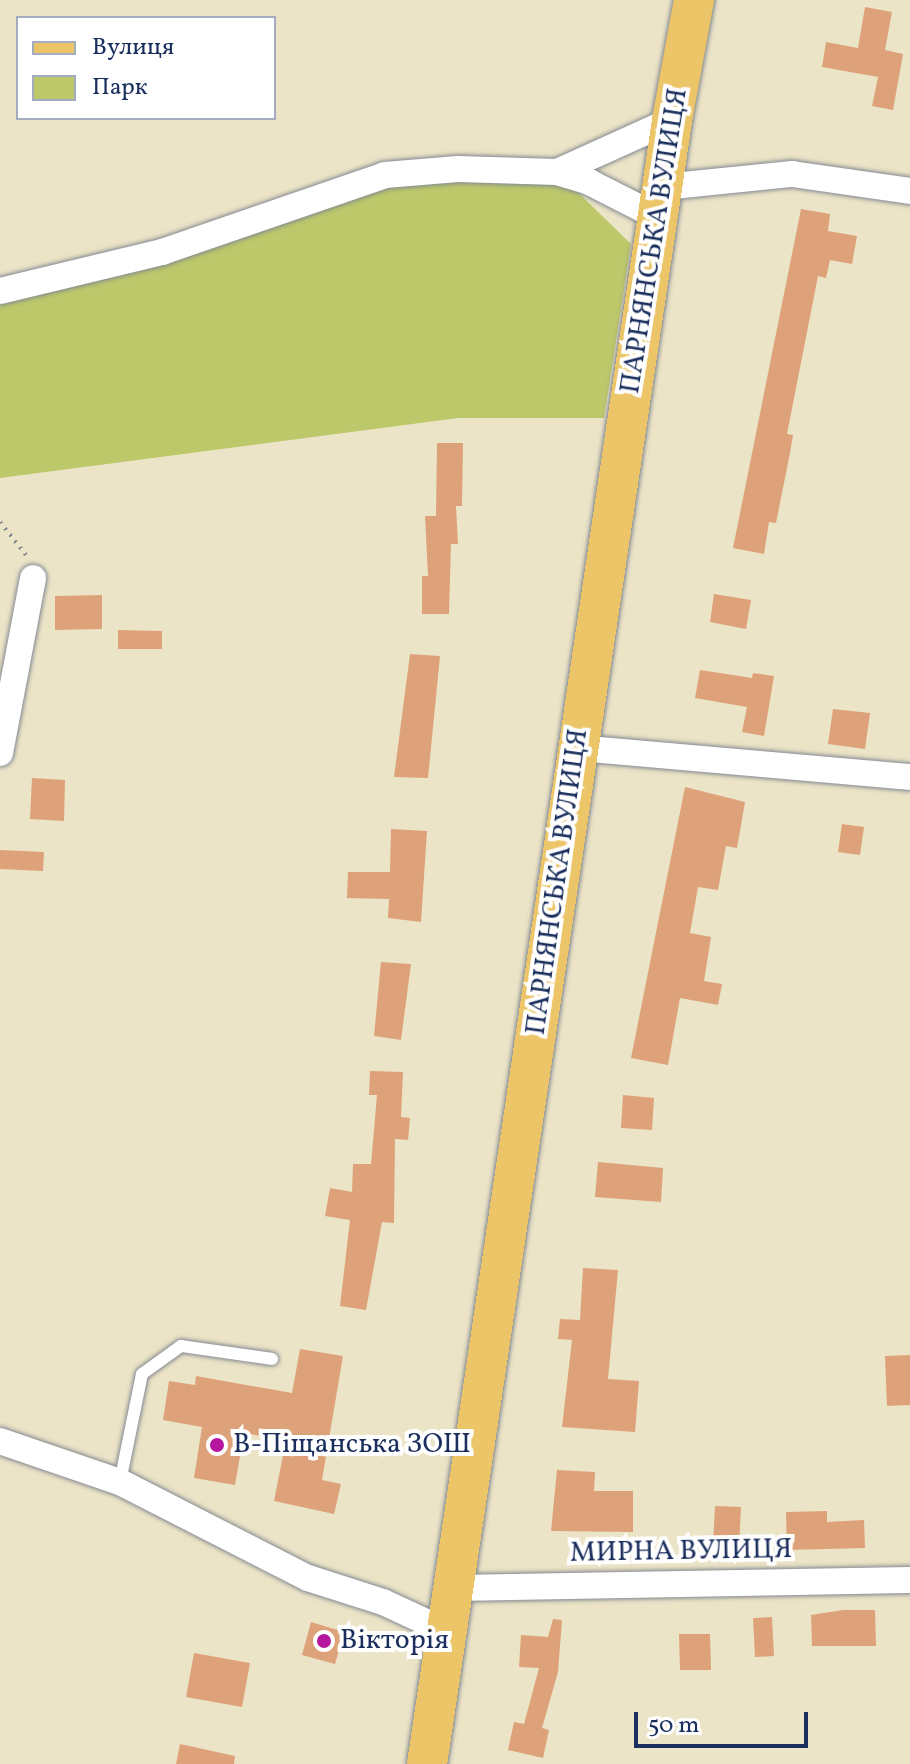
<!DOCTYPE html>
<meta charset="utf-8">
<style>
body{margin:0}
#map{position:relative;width:910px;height:1764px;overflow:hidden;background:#ece4c7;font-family:Vollkorn,serif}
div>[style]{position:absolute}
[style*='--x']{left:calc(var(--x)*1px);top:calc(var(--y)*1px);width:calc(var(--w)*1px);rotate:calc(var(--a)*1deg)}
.green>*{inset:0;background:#bcc86a}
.building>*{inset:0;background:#dda279}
.path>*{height:4px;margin-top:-2px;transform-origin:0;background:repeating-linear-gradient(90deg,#848a92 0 2px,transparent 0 8px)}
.roads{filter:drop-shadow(0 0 2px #848a92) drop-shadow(0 0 2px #848a92)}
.service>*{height:12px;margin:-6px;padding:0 6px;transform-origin:6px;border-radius:6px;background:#fff}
.minor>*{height:26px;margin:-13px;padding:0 13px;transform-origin:13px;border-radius:13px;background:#fff}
.primary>*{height:40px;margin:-20px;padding:0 20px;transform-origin:20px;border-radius:20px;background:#ecc569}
.dots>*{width:22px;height:22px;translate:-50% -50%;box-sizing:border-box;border:4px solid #fff;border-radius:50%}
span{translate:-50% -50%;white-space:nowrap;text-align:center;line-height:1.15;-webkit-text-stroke:8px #fff;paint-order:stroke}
.street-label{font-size:28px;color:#1b2f5e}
.poi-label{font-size:28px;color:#1b2f5e}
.left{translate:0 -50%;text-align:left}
.legend{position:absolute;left:16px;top:16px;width:260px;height:104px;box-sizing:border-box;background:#fff;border:2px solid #a4acbf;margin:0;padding:10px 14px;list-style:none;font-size:24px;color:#1b2f5e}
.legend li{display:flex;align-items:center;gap:16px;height:40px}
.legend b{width:40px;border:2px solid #a4acbf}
.scale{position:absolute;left:634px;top:1712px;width:174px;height:36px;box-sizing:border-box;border:4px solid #1b2f5e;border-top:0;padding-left:10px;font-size:24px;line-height:28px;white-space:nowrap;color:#1b2f5e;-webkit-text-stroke:6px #fff;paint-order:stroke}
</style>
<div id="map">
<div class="green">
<i style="clip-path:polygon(557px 172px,631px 244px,604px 418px,458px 418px,0 478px,0 291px,385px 175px)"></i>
</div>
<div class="building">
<i style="clip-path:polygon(865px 7px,892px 12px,885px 50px,903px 54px,893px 110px,872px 106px,878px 77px,822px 67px,826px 42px,858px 48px)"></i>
<i style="clip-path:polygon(801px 209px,830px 214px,828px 231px,857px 236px,852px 264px,830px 260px,826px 278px,818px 276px,787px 434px,793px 435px,790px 453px,776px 523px,769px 522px,764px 554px,733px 548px)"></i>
<i style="clip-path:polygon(437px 443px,463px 443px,462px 506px,456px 506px,458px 544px,451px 544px,449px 614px,422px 614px,422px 576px,428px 576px,425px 516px,436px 516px)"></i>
<i style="clip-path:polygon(714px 594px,751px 600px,746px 629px,710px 622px)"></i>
<i style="clip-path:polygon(102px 595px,102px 629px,55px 630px,55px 596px)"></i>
<i style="clip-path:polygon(118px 630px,162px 631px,162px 649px,118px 649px)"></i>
<i style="clip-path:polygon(410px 654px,440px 656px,428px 778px,394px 777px)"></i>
<i style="clip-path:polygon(700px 670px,752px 678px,753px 673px,774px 676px,764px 736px,742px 732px,747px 707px,695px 698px)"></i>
<i style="clip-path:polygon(833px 709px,870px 713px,865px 749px,828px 744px)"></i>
<i style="clip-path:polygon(32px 778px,65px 780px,64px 821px,30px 819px)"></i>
<i style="clip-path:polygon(685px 787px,745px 802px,737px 848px,726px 846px,718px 890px,698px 887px,690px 933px,711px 937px,704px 981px,722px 984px,718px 1005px,680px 998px,668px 1065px,631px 1058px)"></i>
<i style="clip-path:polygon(842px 824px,864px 827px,860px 855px,838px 852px)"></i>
<i style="clip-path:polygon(391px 829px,427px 831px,421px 922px,388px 918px,389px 899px,347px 898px,348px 872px,390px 872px)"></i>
<i style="clip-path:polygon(0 850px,44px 852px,43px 871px,0 869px)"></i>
<i style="clip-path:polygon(381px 962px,411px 964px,401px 1040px,374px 1036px)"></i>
<i style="clip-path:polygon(370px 1071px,403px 1072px,401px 1117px,410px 1118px,408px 1140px,395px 1139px,394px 1223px,382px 1222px,366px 1310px,340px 1306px,350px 1220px,325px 1216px,330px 1188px,352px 1192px,353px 1164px,371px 1164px,377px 1095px,369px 1095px)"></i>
<i style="clip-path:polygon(623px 1095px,654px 1098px,652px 1130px,621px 1128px)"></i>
<i style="clip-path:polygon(598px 1162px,663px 1168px,661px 1202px,595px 1197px)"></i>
<i style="clip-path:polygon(583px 1268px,618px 1270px,608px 1379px,639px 1381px,635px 1432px,562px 1427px,572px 1340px,558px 1339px,560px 1319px,580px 1320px)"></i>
<i style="clip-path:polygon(300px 1349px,343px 1356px,322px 1480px,341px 1484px,334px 1514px,274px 1501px,286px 1440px,244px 1433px,235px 1485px,194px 1478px,202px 1427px,163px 1420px,169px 1381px,195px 1385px,196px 1376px,292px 1393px)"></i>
<i style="clip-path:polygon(910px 1355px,910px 1405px,887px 1406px,885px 1356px)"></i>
<i style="clip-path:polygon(557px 1470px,595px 1472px,594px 1491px,633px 1491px,633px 1532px,551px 1531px)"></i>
<i style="clip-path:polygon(715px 1506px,741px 1507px,739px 1549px,713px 1547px)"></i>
<i style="clip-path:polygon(827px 1511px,827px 1522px,864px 1520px,865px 1548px,787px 1550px,786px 1512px)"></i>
<i style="clip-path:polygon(843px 1610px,875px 1610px,876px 1646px,812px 1646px,811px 1615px)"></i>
<i style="clip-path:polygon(772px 1617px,774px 1656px,755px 1657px,753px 1618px)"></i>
<i style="clip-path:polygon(553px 1619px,562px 1620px,558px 1672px,542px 1728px,549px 1730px,543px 1758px,508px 1750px,514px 1722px,524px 1724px,539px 1668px,519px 1667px,521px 1635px,548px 1637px)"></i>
<i style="clip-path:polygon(311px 1622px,344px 1632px,335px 1664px,302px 1655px)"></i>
<i style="clip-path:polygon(679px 1634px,710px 1634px,711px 1670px,680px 1670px)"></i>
<i style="clip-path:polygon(194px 1653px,250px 1663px,242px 1707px,186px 1697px)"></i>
<i style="clip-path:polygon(180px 1744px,235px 1756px,234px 1764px,176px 1764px)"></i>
</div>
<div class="path">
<i style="--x:0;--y:522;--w:42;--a:51.8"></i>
</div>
<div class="roads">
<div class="service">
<i style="--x:120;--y:1482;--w:110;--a:-78.5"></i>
<i style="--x:142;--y:1374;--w:48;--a:-35.7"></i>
<i style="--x:181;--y:1346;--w:92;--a:8.1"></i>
</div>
<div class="minor">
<i style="--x:557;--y:172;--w:126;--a:-24.3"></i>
<i style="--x:663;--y:187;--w:130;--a:-5.8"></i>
<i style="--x:792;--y:174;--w:119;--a:8.2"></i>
<i style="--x:0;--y:291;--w:167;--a:-13.5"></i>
<i style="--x:162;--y:252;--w:236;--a:-19"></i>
<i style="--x:385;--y:175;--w:73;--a:-4.7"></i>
<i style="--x:458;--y:169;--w:99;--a:1.7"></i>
<i style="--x:557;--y:172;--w:34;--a:17"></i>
<i style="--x:589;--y:182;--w:77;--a:26.9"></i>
<i style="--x:578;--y:748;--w:333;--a:5"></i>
<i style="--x:0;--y:753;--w:178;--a:-79.3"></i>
<i style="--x:0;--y:1441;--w:127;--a:18.9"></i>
<i style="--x:120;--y:1482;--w:211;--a:27.1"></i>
<i style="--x:308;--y:1578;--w:79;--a:17.7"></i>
<i style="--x:383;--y:1602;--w:72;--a:24.8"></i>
<i style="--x:454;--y:1588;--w:456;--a:-1"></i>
</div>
<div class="primary">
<i style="--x:427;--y:1764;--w:1662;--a:-81.52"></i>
<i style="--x:672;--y:120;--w:122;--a:-79.6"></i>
</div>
</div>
<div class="dots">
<i style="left:217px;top:1445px;background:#b5179e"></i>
<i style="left:324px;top:1641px;background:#b5179e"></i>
</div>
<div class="street-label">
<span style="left:655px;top:241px;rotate:-81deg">ПАРНЯНСЬКА ВУЛИЦЯ</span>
<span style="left:558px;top:882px;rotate:-82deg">ПАРНЯНСЬКА ВУЛИЦЯ</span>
<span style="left:681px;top:1552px;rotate:-1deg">МИРНА ВУЛИЦЯ</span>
</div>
<div class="poi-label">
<span class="left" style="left:233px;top:1445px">В-Піщанська ЗОШ</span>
<span class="left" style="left:340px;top:1641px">Вікторія</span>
</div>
<ul class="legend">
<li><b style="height:10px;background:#ecc569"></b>Вулиця</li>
<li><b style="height:22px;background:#bcc86a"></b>Парк</li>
</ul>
<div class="scale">50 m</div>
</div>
